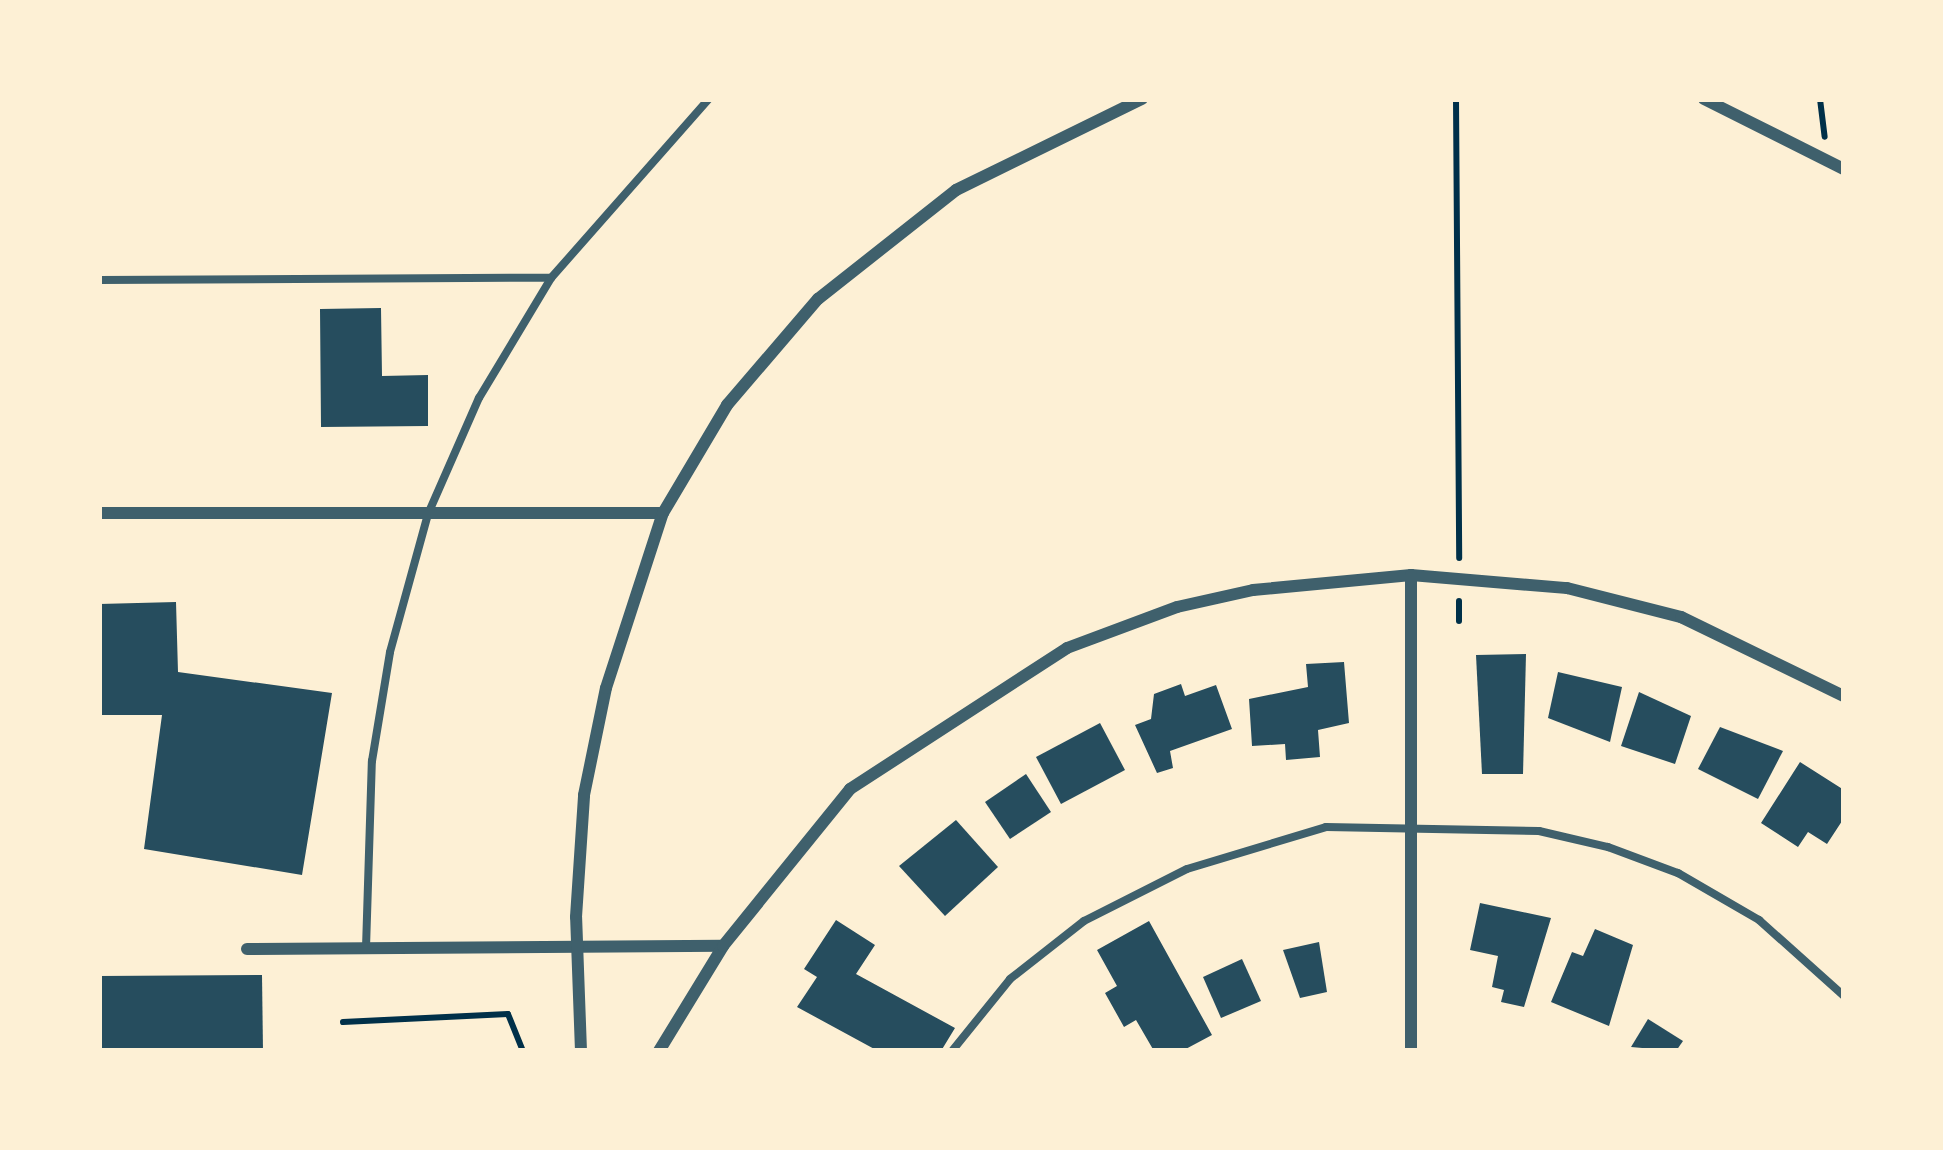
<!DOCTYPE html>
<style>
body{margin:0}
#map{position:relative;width:1943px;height:1150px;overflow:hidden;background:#fdf0d5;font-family:"Archivo Narrow",sans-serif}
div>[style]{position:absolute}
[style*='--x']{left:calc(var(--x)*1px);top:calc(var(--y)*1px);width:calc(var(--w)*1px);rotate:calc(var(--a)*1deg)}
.building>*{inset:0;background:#264d5e}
.path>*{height:6px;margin:-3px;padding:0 3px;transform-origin:3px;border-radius:3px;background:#003049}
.service>*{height:8px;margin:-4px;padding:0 4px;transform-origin:4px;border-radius:4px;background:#3f606c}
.minor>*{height:12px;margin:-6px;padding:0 6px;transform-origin:6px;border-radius:6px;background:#3f606c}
span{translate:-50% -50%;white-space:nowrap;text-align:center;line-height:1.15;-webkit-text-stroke:10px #fdf0d5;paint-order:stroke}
.frame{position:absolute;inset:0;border:102px solid #fdf0d5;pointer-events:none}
</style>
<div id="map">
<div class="building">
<i style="clip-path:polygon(381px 308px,382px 376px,428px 375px,428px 426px,321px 427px,320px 309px)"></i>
<i style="clip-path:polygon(176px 602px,178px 672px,332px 693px,302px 875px,144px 849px,162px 715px,99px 715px,99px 604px)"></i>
<i style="clip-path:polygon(1526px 654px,1523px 774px,1482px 774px,1476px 655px)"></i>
<i style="clip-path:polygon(1344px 662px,1349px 723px,1318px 730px,1320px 757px,1286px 760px,1285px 744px,1252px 746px,1249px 699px,1308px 687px,1306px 664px)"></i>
<i style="clip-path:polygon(1558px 672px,1622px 687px,1610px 742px,1548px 718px)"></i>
<i style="clip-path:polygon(1181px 684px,1185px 696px,1216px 685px,1232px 729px,1170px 751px,1173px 768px,1157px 773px,1135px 725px,1151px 719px,1154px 694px)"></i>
<i style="clip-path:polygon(1639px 692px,1691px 716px,1675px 764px,1621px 746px)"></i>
<i style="clip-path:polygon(1100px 723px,1125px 770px,1061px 804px,1036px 757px)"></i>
<i style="clip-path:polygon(1720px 727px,1783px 751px,1758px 799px,1698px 769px)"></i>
<i style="clip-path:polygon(1800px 762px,1844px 790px,1844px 818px,1827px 844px,1808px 832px,1798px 847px,1761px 823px)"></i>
<i style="clip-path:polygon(1026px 774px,1051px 812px,1010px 839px,985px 802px)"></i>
<i style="clip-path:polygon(956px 820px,998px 867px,945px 916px,899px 866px)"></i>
<i style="clip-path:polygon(1480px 903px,1551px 918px,1524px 1007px,1501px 1002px,1504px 990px,1492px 987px,1498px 956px,1470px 950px)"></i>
<i style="clip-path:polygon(836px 920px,875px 945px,856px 974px,955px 1028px,941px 1051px,878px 1051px,797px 1007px,817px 977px,804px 969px)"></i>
<i style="clip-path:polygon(1149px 921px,1212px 1035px,1182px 1051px,1154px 1051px,1136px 1020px,1124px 1027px,1105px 993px,1117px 986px,1097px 950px)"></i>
<i style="clip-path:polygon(1595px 929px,1633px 945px,1609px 1026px,1551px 1002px,1572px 952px,1583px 956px)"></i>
<i style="clip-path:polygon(1319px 942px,1327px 992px,1300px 998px,1283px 950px)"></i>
<i style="clip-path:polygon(1242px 959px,1261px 1001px,1221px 1018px,1203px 977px)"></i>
<i style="clip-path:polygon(262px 975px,263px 1051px,99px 1051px,99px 976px)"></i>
<i style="clip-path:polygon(1648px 1019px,1683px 1041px,1676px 1051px,1631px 1047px)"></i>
</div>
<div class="path">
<i style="--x:1456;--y:99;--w:459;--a:89.6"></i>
<i style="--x:1820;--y:99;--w:38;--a:83"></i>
<i style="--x:1459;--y:601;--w:20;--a:90"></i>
<i style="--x:343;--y:1022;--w:165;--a:-2.8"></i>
<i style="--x:508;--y:1014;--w:40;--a:68"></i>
</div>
<div class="service">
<i style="--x:99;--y:280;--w:452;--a:-0.3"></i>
<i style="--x:366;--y:948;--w:187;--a:-88.2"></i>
<i style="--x:372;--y:761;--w:110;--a:-80.6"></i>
<i style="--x:390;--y:652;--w:143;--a:-74.6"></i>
<i style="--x:428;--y:514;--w:127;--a:-66.3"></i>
<i style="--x:479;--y:398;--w:140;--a:-59"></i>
<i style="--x:551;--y:278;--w:239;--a:-48.6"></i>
<i style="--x:952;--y:1051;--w:92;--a:-51.1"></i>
<i style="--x:1010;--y:979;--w:94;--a:-38.1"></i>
<i style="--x:1084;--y:921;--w:115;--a:-26.8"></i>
<i style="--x:1187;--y:869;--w:145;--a:-16.8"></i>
<i style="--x:1326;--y:827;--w:213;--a:1.1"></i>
<i style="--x:1539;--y:831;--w:71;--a:13.1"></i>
<i style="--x:1608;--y:847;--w:75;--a:20.4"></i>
<i style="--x:1678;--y:873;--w:94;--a:30.1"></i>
<i style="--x:1759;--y:920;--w:114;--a:41.8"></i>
</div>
<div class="minor">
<i style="--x:1704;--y:99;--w:157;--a:26.6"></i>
<i style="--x:99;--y:513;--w:564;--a:0"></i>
<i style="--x:247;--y:949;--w:476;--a:-0.4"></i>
<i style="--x:581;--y:1051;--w:134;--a:-92.1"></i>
<i style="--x:576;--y:917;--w:122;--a:-86.2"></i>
<i style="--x:584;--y:795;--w:109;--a:-78.4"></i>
<i style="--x:606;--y:688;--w:184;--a:-72"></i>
<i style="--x:663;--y:513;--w:126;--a:-59.3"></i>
<i style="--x:727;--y:405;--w:140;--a:-49.4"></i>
<i style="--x:818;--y:299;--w:176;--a:-38.3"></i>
<i style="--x:956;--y:190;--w:207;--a:-26.1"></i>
<i style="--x:659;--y:1051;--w:123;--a:-58.6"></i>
<i style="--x:723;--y:946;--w:202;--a:-51"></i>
<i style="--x:850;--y:789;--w:259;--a:-33"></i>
<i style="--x:1067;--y:648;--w:117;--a:-20.4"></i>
<i style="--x:1177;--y:607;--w:78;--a:-12.6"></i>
<i style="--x:1253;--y:590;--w:159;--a:-5.4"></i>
<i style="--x:1411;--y:575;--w:157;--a:4.8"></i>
<i style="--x:1567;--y:588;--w:118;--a:14.3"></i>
<i style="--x:1681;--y:617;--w:181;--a:25.9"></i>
<i style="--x:1411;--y:1051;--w:476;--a:-90"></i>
</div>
<div class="frame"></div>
</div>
